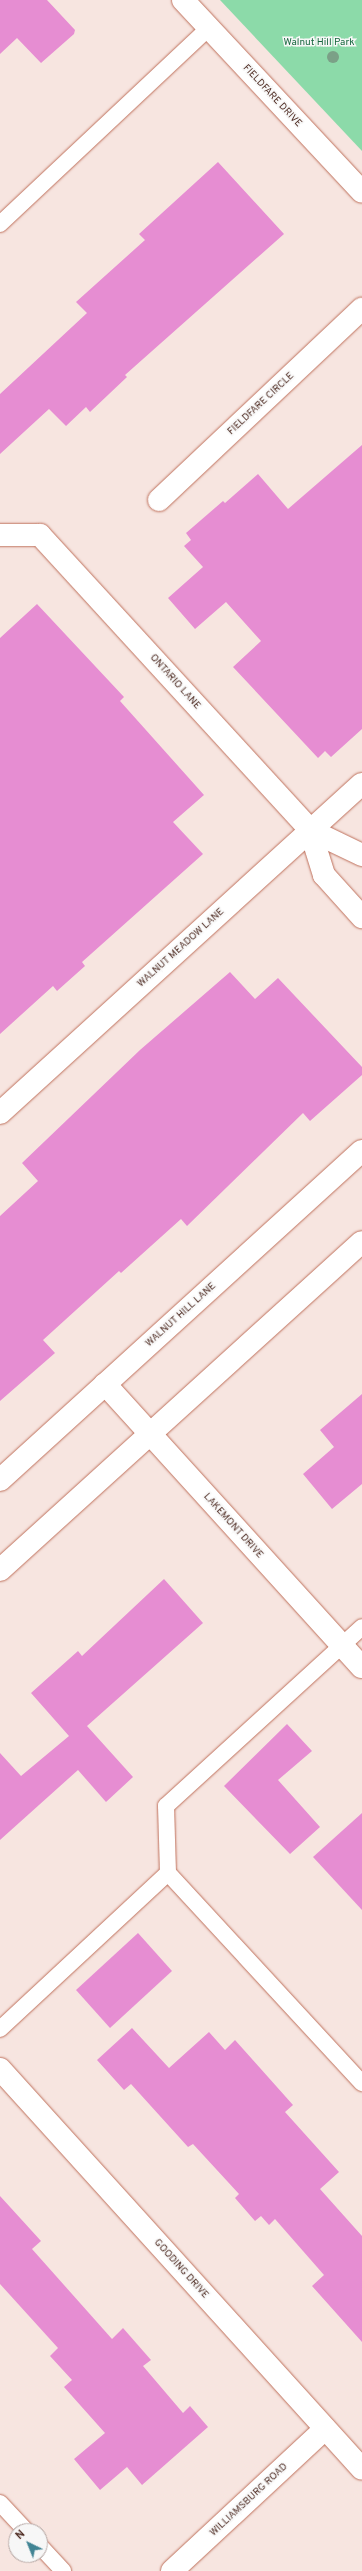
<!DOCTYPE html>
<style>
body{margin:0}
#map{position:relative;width:362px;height:2571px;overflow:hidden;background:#f7e5e0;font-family:Overpass,sans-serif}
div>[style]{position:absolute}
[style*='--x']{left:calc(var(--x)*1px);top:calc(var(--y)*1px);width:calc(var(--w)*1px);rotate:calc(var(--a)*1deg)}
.green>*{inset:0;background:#8cdaa9}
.building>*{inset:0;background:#e68dd2}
.roads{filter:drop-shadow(0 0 1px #bf715c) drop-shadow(0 0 1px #bf715c)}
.service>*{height:16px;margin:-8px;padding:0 8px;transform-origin:8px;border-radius:8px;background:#fff}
.minor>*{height:22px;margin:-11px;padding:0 11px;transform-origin:11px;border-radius:11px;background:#fff}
.secondary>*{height:22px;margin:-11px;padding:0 11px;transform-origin:11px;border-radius:11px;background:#fff}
.trees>*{width:12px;height:12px;margin:-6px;border-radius:50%;background:#7ba087}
span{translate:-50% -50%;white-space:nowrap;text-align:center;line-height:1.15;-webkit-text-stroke:3px #f7f7f7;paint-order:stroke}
.park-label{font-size:10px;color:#16673e}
.street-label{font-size:10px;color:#4f2d24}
.north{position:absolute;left:8px;top:2523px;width:40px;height:40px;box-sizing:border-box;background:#f7f7f7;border:1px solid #b4a6a3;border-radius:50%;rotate:317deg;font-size:11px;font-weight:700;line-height:16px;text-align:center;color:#4f2d24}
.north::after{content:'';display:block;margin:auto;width:14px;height:18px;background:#418494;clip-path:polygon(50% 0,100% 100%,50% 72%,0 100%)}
</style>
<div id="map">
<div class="green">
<i style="clip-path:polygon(220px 0,362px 0,362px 151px)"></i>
</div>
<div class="building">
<i style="clip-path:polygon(0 0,47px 0,75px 30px,74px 34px,41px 63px,17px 38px,0 54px)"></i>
<i style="clip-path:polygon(218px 162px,284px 234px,125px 375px,127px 377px,90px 412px,86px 407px,66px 426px,49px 409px,0 454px,0 394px,87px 313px,76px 302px,145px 240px,139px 234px)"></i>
<i style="clip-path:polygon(362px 445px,362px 729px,331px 757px,325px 751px,318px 758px,233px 667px,261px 641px,226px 602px,195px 629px,168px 598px,203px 567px,184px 546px,191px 540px,186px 533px,223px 501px,225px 503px,258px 474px,288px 509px)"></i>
<i style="clip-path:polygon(37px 604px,124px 697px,120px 701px,204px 795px,173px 822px,203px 854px,82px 962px,85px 966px,57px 991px,53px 986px,0 1034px,0 638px)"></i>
<i style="clip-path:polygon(230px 972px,255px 999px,278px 978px,362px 1067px,362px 1075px,310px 1121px,303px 1113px,187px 1226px,181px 1219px,121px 1273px,119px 1271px,43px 1340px,55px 1353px,0 1401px,0 1216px,38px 1181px,22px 1163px,140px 1050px)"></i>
<i style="clip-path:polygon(362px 1394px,362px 1484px,332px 1509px,303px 1474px,334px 1447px,320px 1430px)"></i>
<i style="clip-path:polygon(164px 1579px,203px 1623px,87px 1726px,133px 1777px,106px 1802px,78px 1770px,0 1840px,0 1753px,21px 1776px,69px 1736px,31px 1693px,78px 1651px,82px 1656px)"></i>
<i style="clip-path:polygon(287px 1724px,312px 1751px,278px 1780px,320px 1827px,290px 1854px,224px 1786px)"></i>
<i style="clip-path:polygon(362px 1813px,362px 1910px,313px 1857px)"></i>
<i style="clip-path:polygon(138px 1933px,172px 1971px,110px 2028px,76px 1990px)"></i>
<i style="clip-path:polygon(132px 2028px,169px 2068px,209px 2032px,225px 2050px,235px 2040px,293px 2105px,285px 2112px,339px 2172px,320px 2189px,362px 2236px,362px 2342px,312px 2286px,324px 2275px,275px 2219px,269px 2225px,261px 2216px,255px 2221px,235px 2198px,239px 2194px,193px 2144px,188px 2147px,131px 2084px,124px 2090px,97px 2060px)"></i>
<i style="clip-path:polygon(0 2196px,41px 2241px,32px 2249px,112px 2339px,123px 2328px,151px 2360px,143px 2366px,183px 2413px,190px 2406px,208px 2427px,142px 2485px,127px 2467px,100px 2490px,74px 2459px,105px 2433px,64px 2387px,72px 2380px,50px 2356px,58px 2348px,0 2284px)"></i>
</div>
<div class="roads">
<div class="service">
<i style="--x:0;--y:224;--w:287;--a:-43.2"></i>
<i style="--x:168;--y:1873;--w:67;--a:-91.7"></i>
<i style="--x:166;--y:1806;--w:265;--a:-42.4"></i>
<i style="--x:0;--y:2029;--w:229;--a:-42.9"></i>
<i style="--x:168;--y:1873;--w:286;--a:47.3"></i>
<i style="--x:0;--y:2503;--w:38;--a:47"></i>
<i style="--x:40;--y:2546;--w:34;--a:47"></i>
</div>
<div class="minor">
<i style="--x:183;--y:0;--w:262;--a:47"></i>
<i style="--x:159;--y:500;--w:279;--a:-43.3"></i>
<i style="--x:0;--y:535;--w:40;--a:0"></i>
<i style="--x:40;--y:535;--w:400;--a:47.5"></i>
<i style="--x:310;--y:830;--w:58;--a:25.7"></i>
<i style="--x:310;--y:830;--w:47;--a:72.7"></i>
<i style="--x:324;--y:875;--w:57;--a:47.9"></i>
<i style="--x:0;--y:1113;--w:489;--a:-42.3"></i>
<i style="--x:105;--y:1384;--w:382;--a:47.8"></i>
<i style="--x:0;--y:2069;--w:539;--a:47.85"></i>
<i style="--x:172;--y:2571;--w:209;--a:-42.9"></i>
</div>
<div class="secondary">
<i style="--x:0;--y:1480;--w:489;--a:-42.3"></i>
<i style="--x:0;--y:1570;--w:488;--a:-42.2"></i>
</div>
</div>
<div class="trees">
<i style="left:333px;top:57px"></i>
</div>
<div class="park-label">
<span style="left:319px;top:43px">Walnut Hill Park</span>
</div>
<div class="street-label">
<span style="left:272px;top:96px;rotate:47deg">FIELDFARE DRIVE</span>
<span style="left:261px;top:404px;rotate:-43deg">FIELDFARE CIRCLE</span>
<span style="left:175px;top:682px;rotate:48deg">ONTARIO LANE</span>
<span style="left:181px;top:948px;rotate:-42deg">WALNUT MEADOW LANE</span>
<span style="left:181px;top:1315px;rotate:-42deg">WALNUT HILL LANE</span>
<span style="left:233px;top:1526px;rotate:48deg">LAKEMONT DRIVE</span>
<span style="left:181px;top:2269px;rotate:48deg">GOODING DRIVE</span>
<span style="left:249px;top:2500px;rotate:-43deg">WILLIAMSBURG ROAD</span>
</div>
<div class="north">N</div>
</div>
